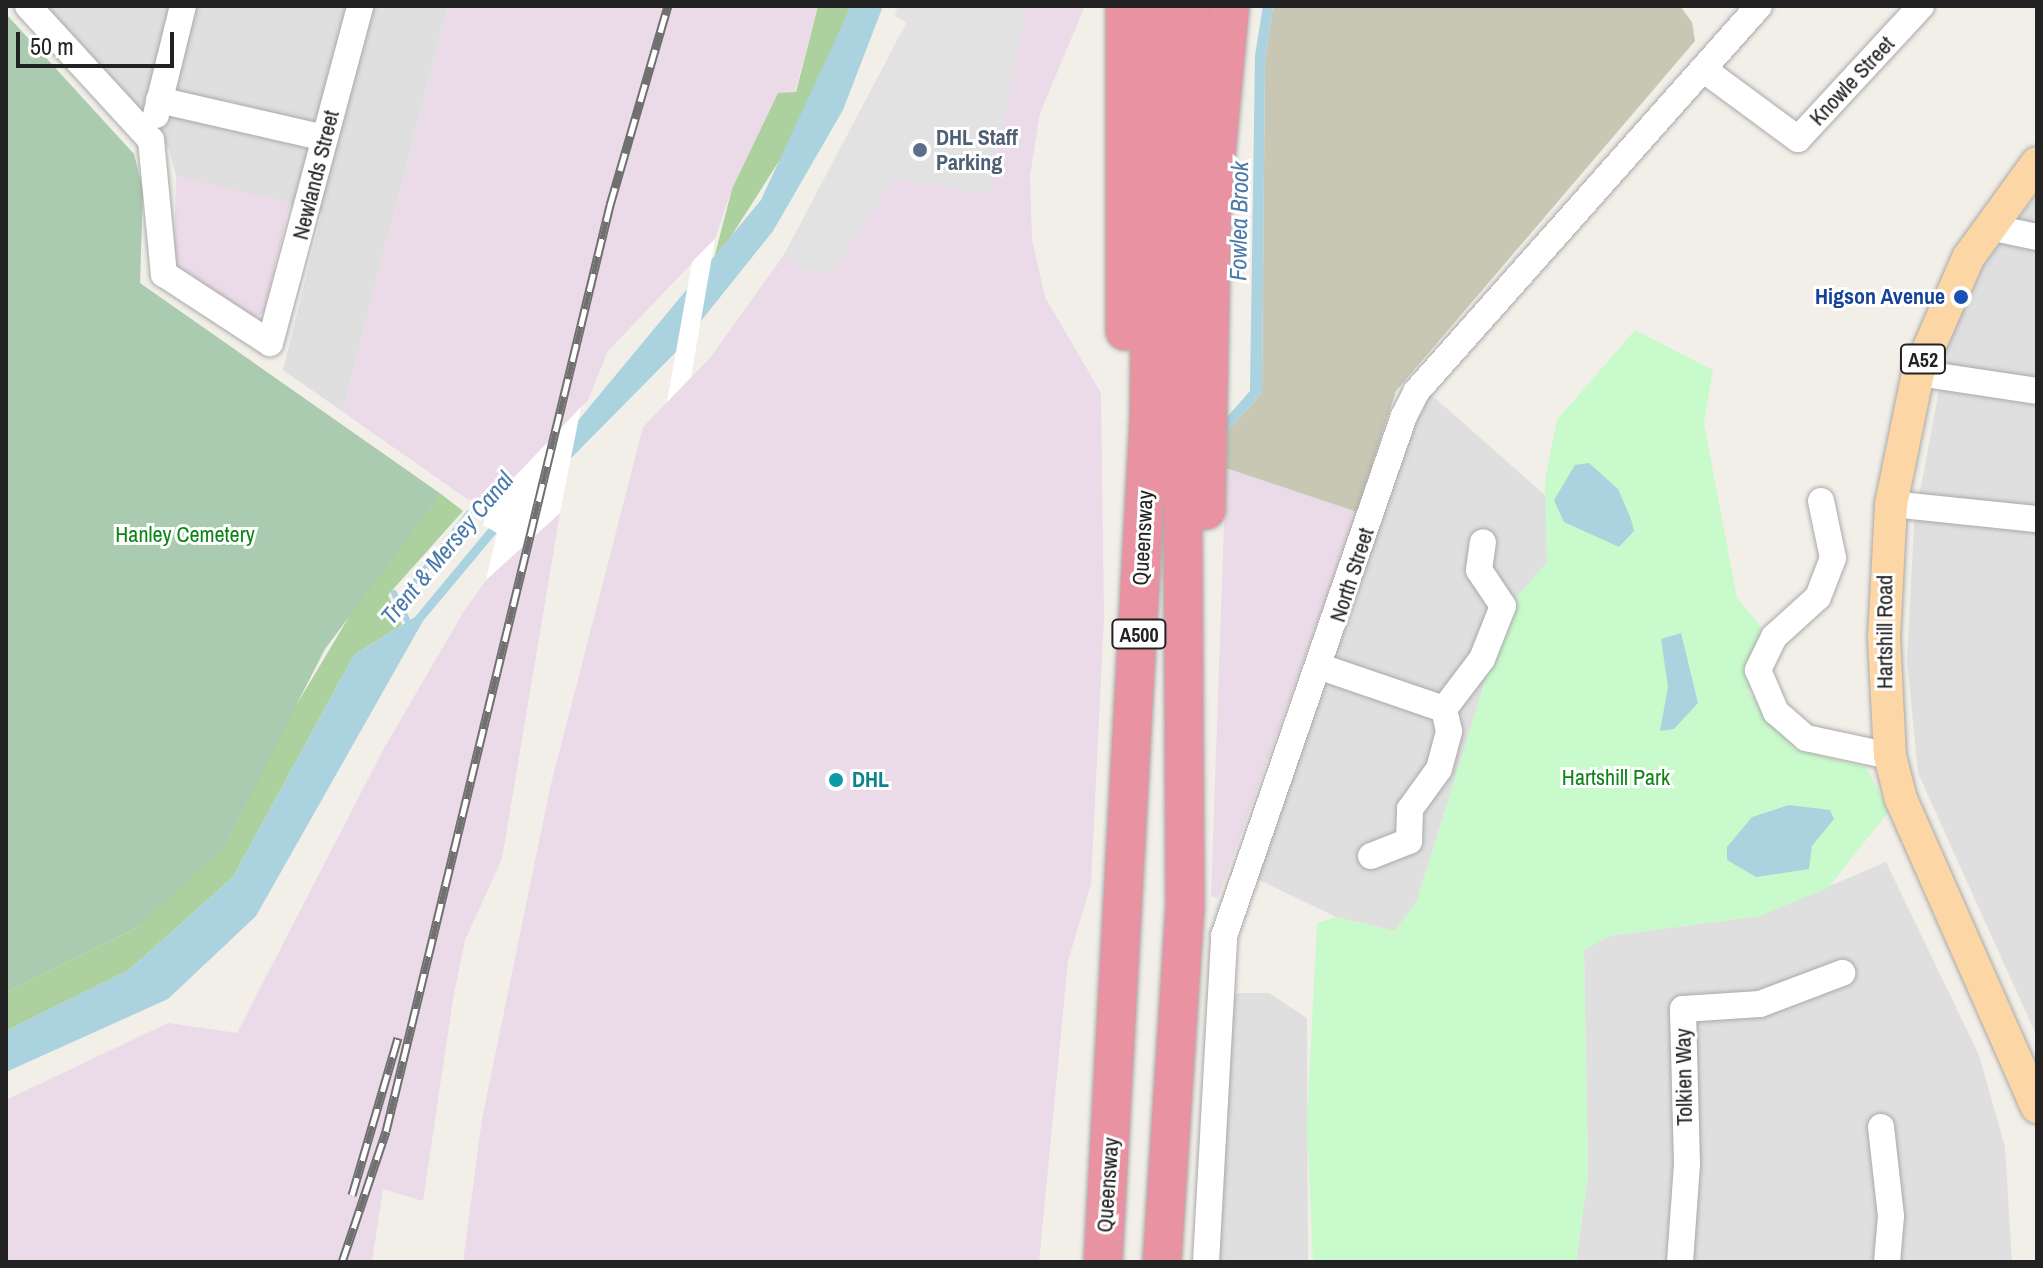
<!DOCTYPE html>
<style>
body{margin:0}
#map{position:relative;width:2043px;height:1268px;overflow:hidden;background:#f2efe9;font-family:"Archivo Narrow",sans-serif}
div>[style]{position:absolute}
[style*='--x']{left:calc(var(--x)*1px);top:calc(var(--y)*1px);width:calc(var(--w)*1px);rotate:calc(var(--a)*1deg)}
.residential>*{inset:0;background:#e0dfdf}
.industrial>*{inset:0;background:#ebdbe8}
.construction>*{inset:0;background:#c7c7b4}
.forest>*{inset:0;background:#add19e}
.cemetery>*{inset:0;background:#aacbaf}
.park>*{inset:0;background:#c8facc}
.parking>*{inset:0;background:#e2e2e2}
.water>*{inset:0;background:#aad3df}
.pier>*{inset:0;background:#fff}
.stream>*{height:6px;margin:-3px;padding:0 3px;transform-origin:3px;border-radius:3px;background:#aad3df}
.roads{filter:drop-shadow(0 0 2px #a9a9a9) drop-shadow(0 0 2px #a9a9a9)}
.minor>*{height:26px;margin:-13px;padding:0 13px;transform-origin:13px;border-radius:13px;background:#fff}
.major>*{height:32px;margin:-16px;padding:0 16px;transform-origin:16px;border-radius:16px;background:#fcd6a4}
.highway>*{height:38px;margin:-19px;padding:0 19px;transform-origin:19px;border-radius:19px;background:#e892a2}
.rail>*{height:9px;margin-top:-4.5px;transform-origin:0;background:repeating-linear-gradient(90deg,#fff 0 18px,#707070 0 36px);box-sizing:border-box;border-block:2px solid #707070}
.dots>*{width:22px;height:22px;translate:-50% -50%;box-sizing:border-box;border:4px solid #fff;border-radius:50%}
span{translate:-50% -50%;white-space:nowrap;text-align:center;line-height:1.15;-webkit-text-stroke:6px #fff;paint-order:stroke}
.shield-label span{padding:2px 6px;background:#fff;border:2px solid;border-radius:6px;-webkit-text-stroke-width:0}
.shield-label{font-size:20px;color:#222;font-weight:700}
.street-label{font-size:22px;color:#222}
.service-label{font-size:22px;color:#4e5e75;font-weight:700}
.left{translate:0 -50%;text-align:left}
.transit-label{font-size:22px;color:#164399;font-weight:700}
.right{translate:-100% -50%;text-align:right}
.park-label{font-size:22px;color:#0c8416}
.culture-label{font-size:22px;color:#0d838f;font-weight:700}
.water-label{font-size:24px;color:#4a7aab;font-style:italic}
.frame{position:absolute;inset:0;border:8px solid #222;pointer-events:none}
.scale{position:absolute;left:16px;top:32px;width:158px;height:36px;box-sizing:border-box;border:4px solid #222;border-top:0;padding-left:10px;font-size:24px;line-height:28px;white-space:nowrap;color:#222;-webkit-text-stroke:6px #fff;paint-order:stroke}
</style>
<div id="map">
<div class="residential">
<i style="clip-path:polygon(45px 6px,448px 6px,343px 412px,283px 370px,322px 213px,176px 176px,169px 149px,132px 99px)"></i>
<i style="clip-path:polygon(2037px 193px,2037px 1037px,1918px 773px,1907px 660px,1914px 524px,1947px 347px,1984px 265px)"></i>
<i style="clip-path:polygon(1427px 391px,1546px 496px,1547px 563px,1508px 607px,1417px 901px,1395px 931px,1336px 917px,1255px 878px)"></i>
<i style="clip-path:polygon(1886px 862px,1979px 1055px,2005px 1147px,2012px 1262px,1576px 1262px,1588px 1175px,1584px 950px,1609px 936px,1759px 916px)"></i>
<i style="clip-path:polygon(1237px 993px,1269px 993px,1307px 1018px,1308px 1262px,1214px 1262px,1228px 1011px)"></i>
</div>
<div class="industrial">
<i style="clip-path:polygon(448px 6px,818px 6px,795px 92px,732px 189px,715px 239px,608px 351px,588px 400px,490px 503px,467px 499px,343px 412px)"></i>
<i style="clip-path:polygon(898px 6px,1085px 6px,1040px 113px,1030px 176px,1032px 240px,1045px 297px,1101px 393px,1104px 617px,1091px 884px,1068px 961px,1039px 1262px,463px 1262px,482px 1119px,550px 788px,643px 427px,710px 358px,784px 255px,907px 22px,895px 16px)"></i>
<i style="clip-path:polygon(176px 176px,290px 203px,264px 313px,252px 319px,174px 263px)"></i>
<i style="clip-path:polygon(1226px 468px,1357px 512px,1218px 898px,1211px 896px)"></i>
<i style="clip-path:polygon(560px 513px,502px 859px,465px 940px,453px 999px,423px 1201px,383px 1189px,372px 1262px,6px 1262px,6px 1100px,168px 1023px,237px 1033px,383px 750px,464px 611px,486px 580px)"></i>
</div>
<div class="construction">
<i style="clip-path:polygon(1273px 6px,1680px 6px,1692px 22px,1695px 41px,1396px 391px,1357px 512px,1226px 468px,1226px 433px,1262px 393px,1265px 60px)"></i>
</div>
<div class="forest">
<i style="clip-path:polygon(818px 6px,851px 6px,799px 130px,712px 266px,732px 189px,778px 93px,796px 92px)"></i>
<i style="clip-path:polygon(441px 494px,463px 511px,388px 595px,402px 625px,354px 655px,233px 877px,129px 970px,6px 1031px,6px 992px,136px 928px,297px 704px,356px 605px)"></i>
</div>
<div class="cemetery">
<i style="clip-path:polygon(6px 14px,134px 154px,143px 190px,140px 283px,441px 494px,325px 649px,223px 849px,136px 928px,6px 992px)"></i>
</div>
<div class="park">
<i style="clip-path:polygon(1635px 330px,1713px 370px,1704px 423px,1737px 598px,1764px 630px,1748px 692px,1794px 749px,1866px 767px,1889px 811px,1828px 888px,1759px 916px,1609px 936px,1584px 950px,1588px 1175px,1576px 1262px,1313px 1262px,1307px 1122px,1317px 923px,1336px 917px,1395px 931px,1417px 901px,1508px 607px,1547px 562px,1545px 480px,1557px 420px)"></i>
</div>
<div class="parking">
<i style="clip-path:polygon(898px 6px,1027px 6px,990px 189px,977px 193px,894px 178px,834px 270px,813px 274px,784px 255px,907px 22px,895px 16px)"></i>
</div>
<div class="water">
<i style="clip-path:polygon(851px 6px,883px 6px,843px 110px,773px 231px,677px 351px,495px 535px,423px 621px,256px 916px,168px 999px,6px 1072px,6px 1031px,129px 970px,233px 877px,354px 655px,415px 617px,761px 200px)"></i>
<i style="clip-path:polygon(1263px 6px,1273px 6px,1265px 60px,1262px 393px,1226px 433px,1227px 417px,1250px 391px,1255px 55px)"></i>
<i style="clip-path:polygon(1589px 463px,1618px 489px,1631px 519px,1634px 531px,1619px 547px,1564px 522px,1554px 500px,1575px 465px)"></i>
<i style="clip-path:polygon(1681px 633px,1698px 703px,1674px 729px,1660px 731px,1668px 687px,1661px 639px)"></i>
<i style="clip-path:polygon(1789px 805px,1830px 810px,1834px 819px,1812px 846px,1809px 869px,1756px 877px,1727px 860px,1727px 847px,1752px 817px)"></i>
</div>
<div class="pier">
<i style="clip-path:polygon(715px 239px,691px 377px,667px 402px,692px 262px)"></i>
<i style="clip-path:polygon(581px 407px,560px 513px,486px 580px,497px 533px,483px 525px,490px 503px)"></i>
</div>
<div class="stream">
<i style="--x:394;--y:593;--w:39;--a:64"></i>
<i style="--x:399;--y:602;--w:113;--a:-51.8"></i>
</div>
<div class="roads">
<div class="minor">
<i style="--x:28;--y:6;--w:182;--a:47.5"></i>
<i style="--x:151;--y:140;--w:135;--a:84.5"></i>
<i style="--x:164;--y:274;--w:126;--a:33.1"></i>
<i style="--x:270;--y:343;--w:349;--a:-75"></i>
<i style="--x:1703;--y:69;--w:118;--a:36.4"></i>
<i style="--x:1798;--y:139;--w:181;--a:-47.2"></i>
<i style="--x:159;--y:100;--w:170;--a:12.9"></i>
<i style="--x:156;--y:115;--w:112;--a:-76.1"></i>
<i style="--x:1989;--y:227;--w:49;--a:11.8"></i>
<i style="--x:1918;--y:373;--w:120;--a:8.6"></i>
<i style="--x:1821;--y:501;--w:58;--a:78.1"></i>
<i style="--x:1833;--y:558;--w:42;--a:111"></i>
<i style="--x:1818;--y:597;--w:59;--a:137.7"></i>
<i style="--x:1774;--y:637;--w:37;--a:116"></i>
<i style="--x:1758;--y:670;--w:46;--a:66.8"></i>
<i style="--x:1776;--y:712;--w:40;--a:41"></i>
<i style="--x:1806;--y:738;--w:86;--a:12.1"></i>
<i style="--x:1891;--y:504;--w:147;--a:5.9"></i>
<i style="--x:1321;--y:667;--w:130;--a:18.9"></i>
<i style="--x:1444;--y:709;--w:63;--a:-52.8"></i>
<i style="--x:1482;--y:659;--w:57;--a:-68.4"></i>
<i style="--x:1503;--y:606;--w:43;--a:-123.7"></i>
<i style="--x:1479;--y:570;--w:28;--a:-82"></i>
<i style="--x:1371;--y:856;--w:41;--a:-21.5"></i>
<i style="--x:1409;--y:841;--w:32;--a:-88"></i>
<i style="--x:1410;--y:809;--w:49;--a:-54.1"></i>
<i style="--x:1439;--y:769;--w:39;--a:-75"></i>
<i style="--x:1449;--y:731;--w:23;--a:-103"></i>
<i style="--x:1881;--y:1127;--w:90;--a:83.6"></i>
<i style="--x:1891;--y:1216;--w:46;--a:95"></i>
<i style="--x:1206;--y:1262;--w:326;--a:-86.8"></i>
<i style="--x:1224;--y:936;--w:550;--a:-70.91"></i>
<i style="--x:1404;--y:416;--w:27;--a:-63"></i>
<i style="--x:1416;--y:392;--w:516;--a:-48.38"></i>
<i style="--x:1680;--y:1262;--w:98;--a:-85.9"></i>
<i style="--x:1687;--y:1164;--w:155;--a:-91.5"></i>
<i style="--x:1683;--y:1009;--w:77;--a:-3.7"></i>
<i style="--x:1760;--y:1004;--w:88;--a:-20.7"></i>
</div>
<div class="major">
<i style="--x:2037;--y:163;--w:117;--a:126"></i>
<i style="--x:1968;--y:258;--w:125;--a:113.5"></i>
<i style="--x:1918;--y:373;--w:134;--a:101.6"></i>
<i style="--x:1891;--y:504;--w:134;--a:93"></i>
<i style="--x:1884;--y:638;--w:118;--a:87.1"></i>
<i style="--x:1890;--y:756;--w:44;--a:75.7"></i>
<i style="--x:1901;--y:799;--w:337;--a:66.2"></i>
</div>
<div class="highway">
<i style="--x:1125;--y:6;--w:325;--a:90"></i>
<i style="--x:1206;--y:510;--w:311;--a:-88.9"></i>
<i style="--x:1212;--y:199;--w:194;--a:-84.7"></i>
<i style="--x:1103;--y:1262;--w:844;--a:-86.88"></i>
<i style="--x:1149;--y:419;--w:311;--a:-89.4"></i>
<i style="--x:1152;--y:108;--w:103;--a:-83.3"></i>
<i style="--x:1162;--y:1262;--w:357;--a:-86.3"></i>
<i style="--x:1185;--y:906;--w:737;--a:-90.31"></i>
<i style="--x:1181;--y:169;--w:163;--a:-86.5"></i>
</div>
</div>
<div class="rail">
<i style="--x:352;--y:1195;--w:164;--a:-73.7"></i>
<i style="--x:342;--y:1262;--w:138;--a:-71.4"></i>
<i style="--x:386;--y:1131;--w:953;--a:-76.4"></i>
<i style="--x:610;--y:205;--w:207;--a:-73.8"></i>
</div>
<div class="dots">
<i style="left:920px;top:150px;background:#5c6f8a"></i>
<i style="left:1961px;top:297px;background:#1a4fb4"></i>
<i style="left:836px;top:780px;background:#0f9aa8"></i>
</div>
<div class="shield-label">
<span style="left:1923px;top:359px">A52</span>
<span style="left:1139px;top:634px">A500</span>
</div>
<div class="street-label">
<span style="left:1852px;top:81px;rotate:-47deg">Knowle Street</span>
<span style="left:316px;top:175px;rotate:-76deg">Newlands Street</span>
<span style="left:1143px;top:538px;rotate:-87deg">Queensway</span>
<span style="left:1352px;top:575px;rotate:-72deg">North Street</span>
<span style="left:1885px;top:632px;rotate:-90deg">Hartshill Road</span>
<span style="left:1684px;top:1077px;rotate:-91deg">Tolkien Way</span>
<span style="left:1108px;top:1185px;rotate:-86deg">Queensway</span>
</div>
<div class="service-label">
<span class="left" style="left:936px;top:150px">DHL Staff<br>Parking</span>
</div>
<div class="transit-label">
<span class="right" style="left:1945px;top:297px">Higson Avenue</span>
</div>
<div class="park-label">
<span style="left:185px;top:535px">Hanley Cemetery</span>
<span style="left:1616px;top:778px">Hartshill Park</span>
</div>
<div class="culture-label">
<span class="left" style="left:852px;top:780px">DHL</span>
</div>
<div class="water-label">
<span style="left:1239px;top:221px;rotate:-89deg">Fowlea Brook</span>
<span style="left:447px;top:548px;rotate:-50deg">Trent &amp; Mersey Canal</span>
</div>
<div class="frame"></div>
<div class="scale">50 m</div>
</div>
